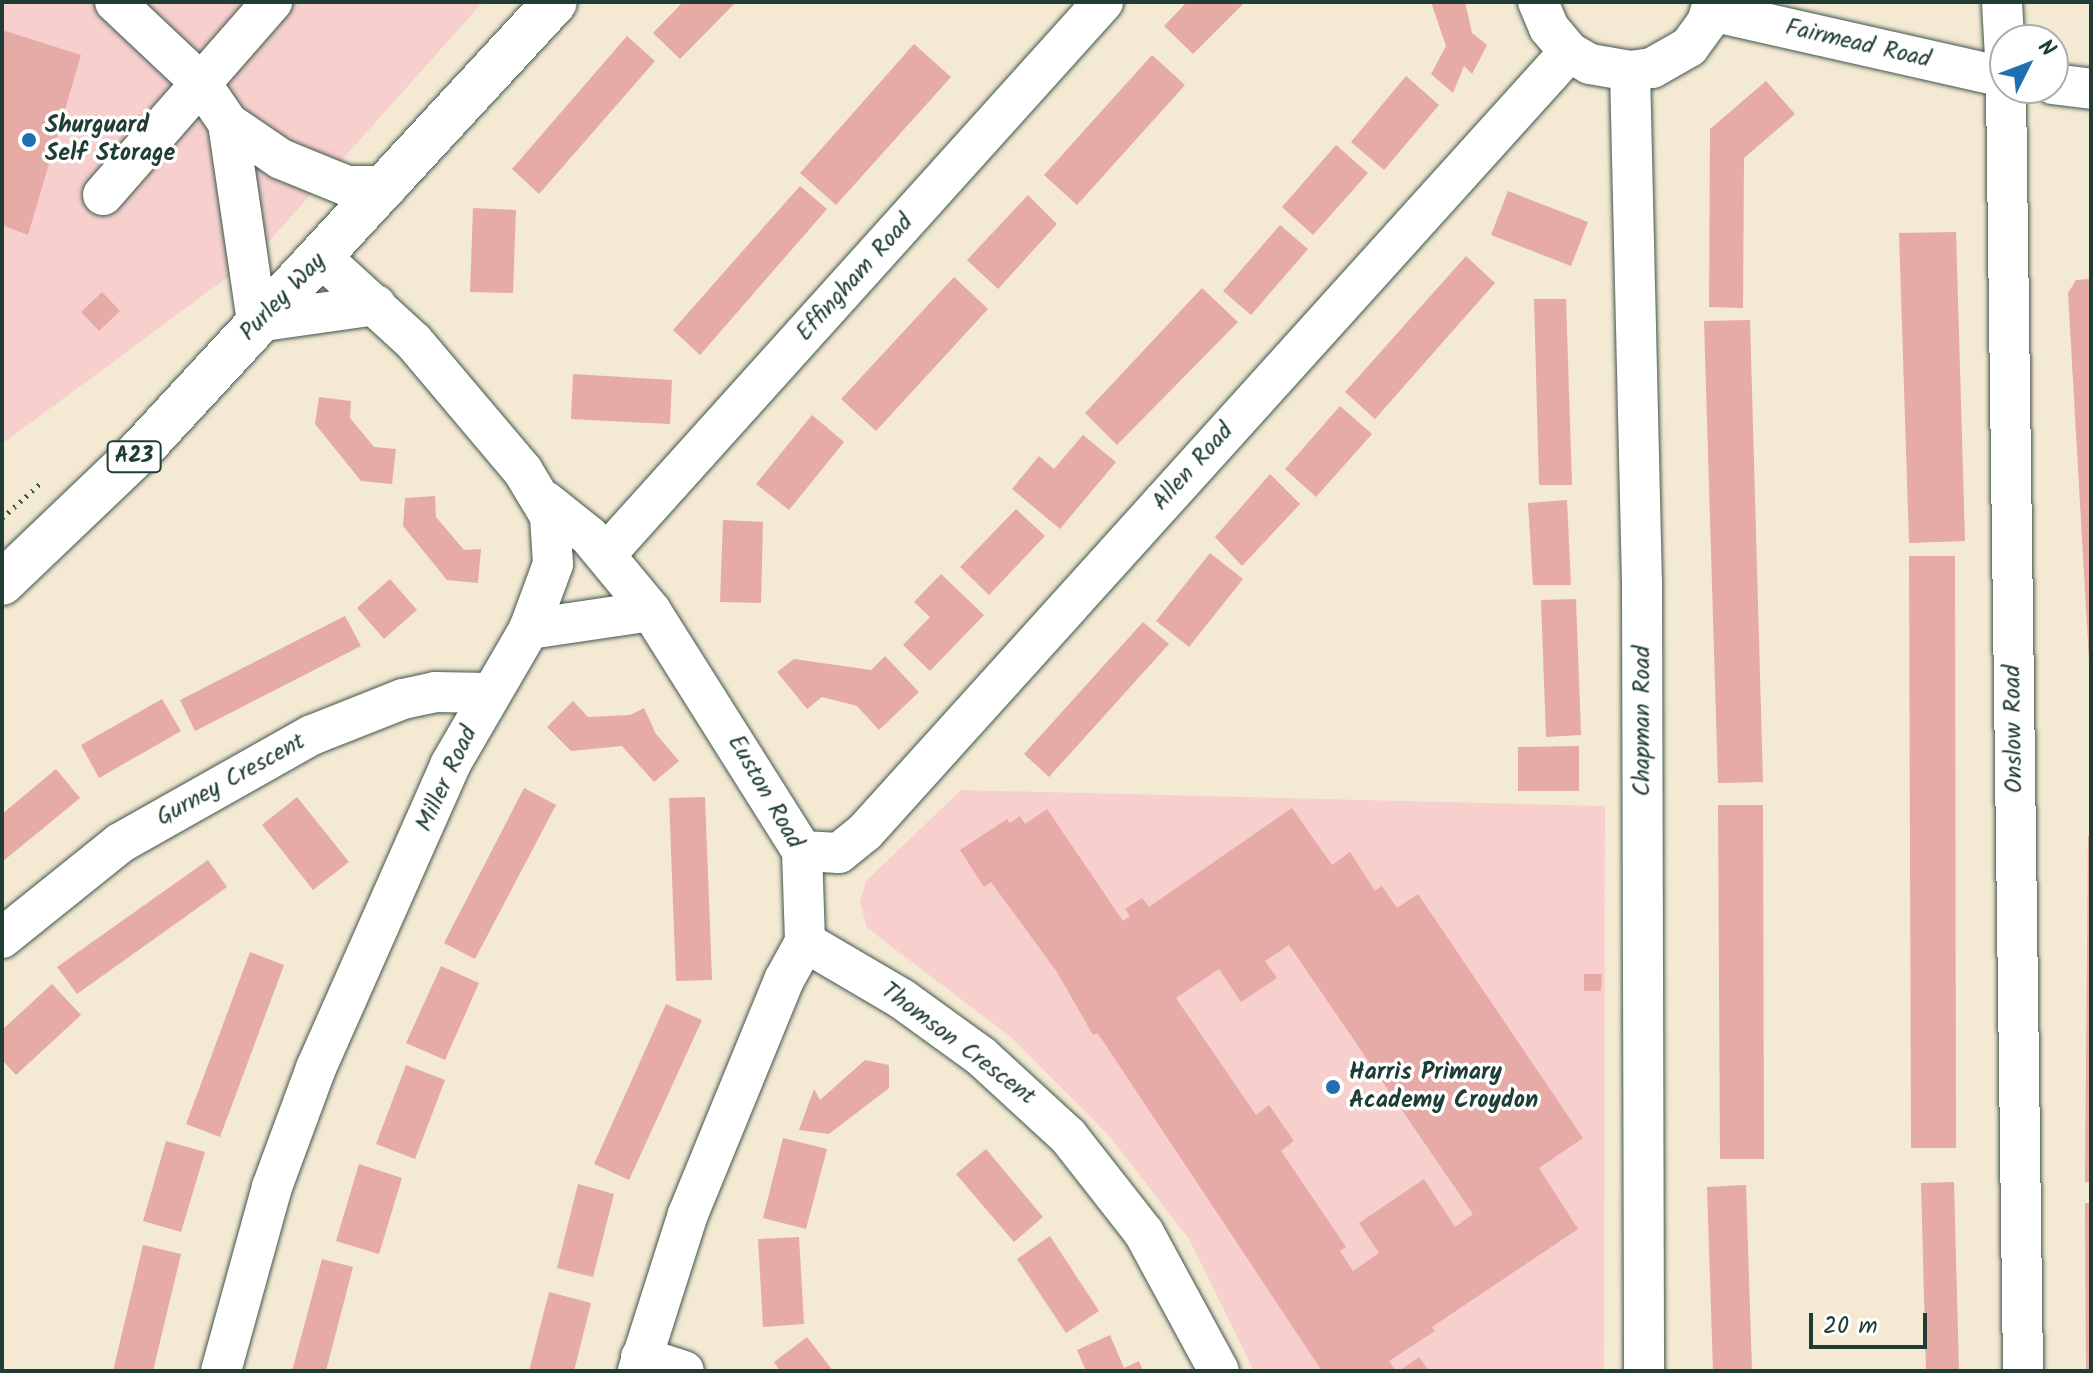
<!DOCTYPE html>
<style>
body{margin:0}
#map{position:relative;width:2093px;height:1373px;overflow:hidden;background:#f4e9d3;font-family:Kalam,sans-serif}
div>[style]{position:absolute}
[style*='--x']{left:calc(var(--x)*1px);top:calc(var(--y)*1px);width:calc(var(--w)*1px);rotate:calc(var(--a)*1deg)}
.built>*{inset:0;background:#f7d0ce}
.building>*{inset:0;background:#e6aaa7}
.path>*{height:5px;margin-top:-2.5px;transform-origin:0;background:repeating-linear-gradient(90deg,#3f574c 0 2px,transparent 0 8px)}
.roads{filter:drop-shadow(0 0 2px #3f574c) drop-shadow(0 0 2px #3f574c)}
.minor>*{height:40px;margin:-20px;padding:0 20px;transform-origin:20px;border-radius:20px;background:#fff}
.highway>*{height:44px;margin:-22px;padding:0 22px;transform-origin:22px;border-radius:22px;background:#fff}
.dots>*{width:22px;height:22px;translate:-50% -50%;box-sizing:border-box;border:4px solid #fff;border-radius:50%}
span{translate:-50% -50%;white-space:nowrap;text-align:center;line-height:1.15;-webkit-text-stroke:7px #fff;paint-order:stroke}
.shield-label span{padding:2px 6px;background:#fff;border:2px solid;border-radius:6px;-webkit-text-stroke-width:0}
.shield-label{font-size:22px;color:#1f3d34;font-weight:700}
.street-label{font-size:24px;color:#1f3d34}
.poi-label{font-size:24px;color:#1f3d34;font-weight:700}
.left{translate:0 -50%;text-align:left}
.frame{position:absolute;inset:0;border:4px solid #1f3d34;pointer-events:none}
.north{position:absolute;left:1989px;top:24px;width:80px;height:80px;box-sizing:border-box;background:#fff;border:2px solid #a5b1ae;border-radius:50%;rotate:48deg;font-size:22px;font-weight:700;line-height:32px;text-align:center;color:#1f3d34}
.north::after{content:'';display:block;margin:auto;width:28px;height:36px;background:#1f6fb2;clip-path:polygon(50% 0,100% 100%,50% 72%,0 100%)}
.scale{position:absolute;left:1809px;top:1313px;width:118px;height:36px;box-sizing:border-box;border:4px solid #1f3d34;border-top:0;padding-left:10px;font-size:24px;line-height:28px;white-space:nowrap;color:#1f3d34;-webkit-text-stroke:6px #fff;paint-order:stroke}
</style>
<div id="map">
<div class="built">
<i style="clip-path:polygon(2px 2px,483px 2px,255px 257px,2px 444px)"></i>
<i style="clip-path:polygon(961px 790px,1605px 806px,1604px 1371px,1254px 1371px,1189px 1239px,1111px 1138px,1011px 1037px,867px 928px,860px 902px,866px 881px)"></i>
</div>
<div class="building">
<i style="clip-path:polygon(683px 2px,736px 2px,680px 59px,653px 33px)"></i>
<i style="clip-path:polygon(1187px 2px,1245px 2px,1193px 54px,1164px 26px)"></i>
<i style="clip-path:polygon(1431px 2px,1465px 2px,1472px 33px,1487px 45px,1472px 74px,1464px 66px,1453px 93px,1431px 74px,1446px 46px)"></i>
<i style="clip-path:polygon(2px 30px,81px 55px,28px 235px,2px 225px)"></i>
<i style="clip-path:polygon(627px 36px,655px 61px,539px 194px,512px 169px)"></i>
<i style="clip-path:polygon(914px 44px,951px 77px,836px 205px,800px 173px)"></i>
<i style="clip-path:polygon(1152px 55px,1185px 85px,1077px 205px,1044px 175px)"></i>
<i style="clip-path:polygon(1406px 76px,1439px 105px,1384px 170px,1351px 142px)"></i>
<i style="clip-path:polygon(1766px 81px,1795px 114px,1744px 158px,1743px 308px,1709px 307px,1710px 129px)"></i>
<i style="clip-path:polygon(1336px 145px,1368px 173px,1313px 235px,1282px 207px)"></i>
<i style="clip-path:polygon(800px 186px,827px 209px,700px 355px,673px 330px)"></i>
<i style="clip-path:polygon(1508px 191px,1588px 222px,1571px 266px,1491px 235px)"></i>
<i style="clip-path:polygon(1028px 195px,1057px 224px,998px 289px,967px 260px)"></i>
<i style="clip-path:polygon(473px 208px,516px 210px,513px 293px,470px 292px)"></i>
<i style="clip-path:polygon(1280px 225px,1308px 249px,1251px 315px,1223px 291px)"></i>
<i style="clip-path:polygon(1956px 232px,1965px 541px,1909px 543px,1899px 233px)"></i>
<i style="clip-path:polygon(1466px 256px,1495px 283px,1375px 419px,1345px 392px)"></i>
<i style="clip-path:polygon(954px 277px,988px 309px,876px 431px,841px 399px)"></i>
<i style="clip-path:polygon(2091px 279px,2091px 661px,2089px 661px,2068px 293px,2076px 280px)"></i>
<i style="clip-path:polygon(1202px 288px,1238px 322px,1117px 445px,1085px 413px)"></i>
<i style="clip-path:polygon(102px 292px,120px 311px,99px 331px,81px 312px)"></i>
<i style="clip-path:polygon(1534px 299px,1566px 299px,1572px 485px,1539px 485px)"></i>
<i style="clip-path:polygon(1750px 320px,1763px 782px,1718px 783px,1704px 321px)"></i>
<i style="clip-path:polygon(573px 374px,672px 380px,670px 424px,571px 419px)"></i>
<i style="clip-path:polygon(319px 397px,351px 401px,350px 418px,374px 447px,396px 449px,392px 484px,361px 481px,315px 424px)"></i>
<i style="clip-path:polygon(1340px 406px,1372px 434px,1316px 497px,1285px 469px)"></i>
<i style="clip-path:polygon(812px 415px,844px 442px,789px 510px,756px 484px)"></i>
<i style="clip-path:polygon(1083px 435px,1116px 462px,1060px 529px,1012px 489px,1039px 456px,1054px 469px)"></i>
<i style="clip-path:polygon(1270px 474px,1300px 504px,1242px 566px,1215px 537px)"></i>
<i style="clip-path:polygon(435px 496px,436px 517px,464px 550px,481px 549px,478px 583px,447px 580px,403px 526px,405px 498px)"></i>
<i style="clip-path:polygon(1567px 500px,1571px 585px,1533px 585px,1528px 503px)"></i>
<i style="clip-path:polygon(1016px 509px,1045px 536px,989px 595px,960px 567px)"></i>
<i style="clip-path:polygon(723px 520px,763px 522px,761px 603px,720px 602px)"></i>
<i style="clip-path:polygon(1210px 553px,1243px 579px,1189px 647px,1156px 621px)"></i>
<i style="clip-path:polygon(1909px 556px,1955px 556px,1956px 1148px,1911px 1148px)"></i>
<i style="clip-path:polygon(941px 574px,984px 615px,930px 671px,903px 645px,930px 617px,914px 602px)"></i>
<i style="clip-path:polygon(390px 579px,417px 610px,384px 639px,357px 608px)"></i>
<i style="clip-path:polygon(1576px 599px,1581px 735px,1546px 737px,1541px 600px)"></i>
<i style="clip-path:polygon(345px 616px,361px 646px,195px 731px,180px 700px)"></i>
<i style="clip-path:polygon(1143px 622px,1169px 644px,1049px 777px,1024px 754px)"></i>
<i style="clip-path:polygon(885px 656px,919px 692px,879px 730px,857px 706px,822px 697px,807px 709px,777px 672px,794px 659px,871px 670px)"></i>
<i style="clip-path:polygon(162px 699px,181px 731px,99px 778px,81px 745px)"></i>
<i style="clip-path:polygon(573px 701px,588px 717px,630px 715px,644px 708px,656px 734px,679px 761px,654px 782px,622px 746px,571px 751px,547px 727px)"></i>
<i style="clip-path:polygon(1579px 746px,1579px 791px,1518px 791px,1518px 747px)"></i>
<i style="clip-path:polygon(56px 769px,80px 798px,2px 862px,2px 814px)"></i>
<i style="clip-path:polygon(524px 788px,556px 805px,475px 959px,444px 943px)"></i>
<i style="clip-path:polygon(297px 797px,349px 862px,313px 890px,262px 825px)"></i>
<i style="clip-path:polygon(705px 797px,712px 980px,676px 981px,669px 798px)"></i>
<i style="clip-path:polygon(1718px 805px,1763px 805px,1764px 1159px,1720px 1159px)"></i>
<i style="clip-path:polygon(evenodd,1292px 808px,1332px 865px,1350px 852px,1375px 891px,1382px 886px,1397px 908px,1418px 894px,1583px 1138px,1539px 1168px,1578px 1229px,1432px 1327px,1435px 1331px,1389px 1361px,1396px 1371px,1322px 1371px,1103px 1041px,1097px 1033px,1093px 1035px,1057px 972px,991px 882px,984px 887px,960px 850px,1007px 819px,1010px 823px,1020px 816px,1025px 824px,1047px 809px,1123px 921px,1130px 916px,1125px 909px,1142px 898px,1149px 907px,1292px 808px,1289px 945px,1473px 1214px,1455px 1227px,1424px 1179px,1359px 1223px,1379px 1253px,1353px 1271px,1340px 1251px,1346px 1247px,1281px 1151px,1294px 1141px,1269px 1105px,1256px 1115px,1176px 998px,1219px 969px,1241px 1002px,1277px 978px,1265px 961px,1289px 945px)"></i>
<i style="clip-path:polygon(2088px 836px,2091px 836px,2091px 1182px,2085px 1182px)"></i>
<i style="clip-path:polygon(208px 860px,227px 887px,77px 994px,57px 967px)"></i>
<i style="clip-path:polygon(250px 952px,284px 965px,220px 1137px,186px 1124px)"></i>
<i style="clip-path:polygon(441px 966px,479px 983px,445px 1060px,406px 1043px)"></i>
<i style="clip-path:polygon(1584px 974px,1602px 974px,1601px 991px,1584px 991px)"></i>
<i style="clip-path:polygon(52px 984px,81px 1015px,16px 1075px,2px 1060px,2px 1030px)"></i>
<i style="clip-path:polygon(666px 1004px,702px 1020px,629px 1180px,594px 1164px)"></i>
<i style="clip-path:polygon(865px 1060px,889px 1065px,889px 1088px,829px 1134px,799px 1130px,814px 1089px,820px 1100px)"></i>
<i style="clip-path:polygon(406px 1065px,445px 1080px,415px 1159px,376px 1144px)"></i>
<i style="clip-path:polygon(783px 1138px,827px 1149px,806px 1229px,763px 1218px)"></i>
<i style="clip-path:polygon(166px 1141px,205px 1152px,181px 1232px,143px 1221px)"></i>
<i style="clip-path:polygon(986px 1149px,1043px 1217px,1014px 1242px,956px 1174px)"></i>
<i style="clip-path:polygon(359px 1164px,402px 1178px,379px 1254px,336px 1241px)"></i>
<i style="clip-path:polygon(1954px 1182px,1959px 1371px,1926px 1371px,1921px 1183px)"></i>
<i style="clip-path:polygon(578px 1184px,614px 1194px,593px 1277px,557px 1268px)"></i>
<i style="clip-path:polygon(1746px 1185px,1752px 1371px,1713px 1371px,1707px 1187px)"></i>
<i style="clip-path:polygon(2085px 1203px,2091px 1203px,2091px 1371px,2086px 1371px)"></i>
<i style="clip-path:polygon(1050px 1236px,1099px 1311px,1066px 1333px,1017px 1259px)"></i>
<i style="clip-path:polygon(799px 1237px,804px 1324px,763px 1327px,758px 1239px)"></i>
<i style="clip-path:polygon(143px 1245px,181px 1254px,153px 1371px,113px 1371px)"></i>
<i style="clip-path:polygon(322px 1259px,353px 1267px,326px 1371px,292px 1371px)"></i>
<i style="clip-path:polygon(549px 1292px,591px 1303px,574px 1371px,529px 1371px)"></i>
<i style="clip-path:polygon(1110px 1335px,1124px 1368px,1139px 1361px,1143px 1371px,1086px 1371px,1077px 1350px)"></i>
<i style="clip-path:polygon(807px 1337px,833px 1371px,780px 1371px,774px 1362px)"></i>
<i style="clip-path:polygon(1419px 1357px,1429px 1371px,1399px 1371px)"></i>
</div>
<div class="path">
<i style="--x:2;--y:518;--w:55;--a:-42.1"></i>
</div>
<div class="roads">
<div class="minor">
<i style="--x:115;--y:2;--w:117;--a:43.3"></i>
<i style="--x:200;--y:82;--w:50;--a:55.7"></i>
<i style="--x:228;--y:123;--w:64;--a:34.2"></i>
<i style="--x:281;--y:159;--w:71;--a:22.2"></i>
<i style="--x:347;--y:186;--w:41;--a:0"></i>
<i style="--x:1538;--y:2;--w:28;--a:67"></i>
<i style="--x:1549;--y:28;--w:31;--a:50"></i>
<i style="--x:1569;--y:52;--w:24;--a:30"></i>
<i style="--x:1590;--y:64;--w:41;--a:9.9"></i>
<i style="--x:1630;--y:71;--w:22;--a:-8"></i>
<i style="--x:1652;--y:68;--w:43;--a:-29.6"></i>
<i style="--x:1689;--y:47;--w:31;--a:-54"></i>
<i style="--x:1707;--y:22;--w:21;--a:-73"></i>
<i style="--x:2002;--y:2;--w:56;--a:86.9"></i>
<i style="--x:1711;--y:11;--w:301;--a:12.7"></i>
<i style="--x:1630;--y:71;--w:512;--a:88.66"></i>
<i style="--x:1642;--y:583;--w:788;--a:89.85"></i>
<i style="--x:2053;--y:84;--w:38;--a:7"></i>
<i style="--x:2006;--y:88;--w:1283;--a:89.24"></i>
<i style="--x:228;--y:123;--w:201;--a:81.7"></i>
<i style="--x:257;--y:322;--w:120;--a:-8.1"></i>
<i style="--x:103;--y:195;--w:257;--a:-48.8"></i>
<i style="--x:545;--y:501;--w:56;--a:38.5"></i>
<i style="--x:589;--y:536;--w:97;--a:50.4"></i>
<i style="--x:651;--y:611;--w:284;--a:57.8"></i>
<i style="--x:802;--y:851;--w:91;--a:88.1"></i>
<i style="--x:805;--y:942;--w:43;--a:118.9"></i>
<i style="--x:784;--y:980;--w:253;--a:112.3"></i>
<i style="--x:688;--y:1214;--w:165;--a:107.7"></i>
<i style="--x:606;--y:554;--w:743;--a:-48"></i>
<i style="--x:529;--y:629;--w:123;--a:-8.4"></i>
<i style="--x:802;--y:851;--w:37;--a:3"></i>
<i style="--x:839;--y:853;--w:33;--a:-39"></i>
<i style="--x:865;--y:832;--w:1051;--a:-47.93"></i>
<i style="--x:2;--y:938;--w:151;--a:-38.8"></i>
<i style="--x:120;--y:843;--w:220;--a:-29.4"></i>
<i style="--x:312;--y:735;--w:98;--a:-21.6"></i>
<i style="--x:403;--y:699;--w:33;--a:-12"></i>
<i style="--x:435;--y:692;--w:55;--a:1"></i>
<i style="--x:805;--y:942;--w:113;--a:30.4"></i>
<i style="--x:902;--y:999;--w:99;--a:35.9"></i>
<i style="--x:982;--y:1057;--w:117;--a:42.6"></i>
<i style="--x:1068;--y:1136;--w:123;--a:51.9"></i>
<i style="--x:1144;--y:1233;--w:157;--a:61.5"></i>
<i style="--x:641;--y:1357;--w:45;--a:18"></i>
<i style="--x:221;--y:1371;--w:191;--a:-74.5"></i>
<i style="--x:272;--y:1187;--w:127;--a:-69.7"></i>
<i style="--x:316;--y:1068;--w:331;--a:-66.1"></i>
<i style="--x:450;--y:765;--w:157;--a:-59.8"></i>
<i style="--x:529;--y:629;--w:69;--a:-69.7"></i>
<i style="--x:553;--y:564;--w:48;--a:-93.6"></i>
<i style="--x:550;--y:516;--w:52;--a:-121"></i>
<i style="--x:523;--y:471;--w:170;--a:-130.2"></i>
<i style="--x:413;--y:341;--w:123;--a:-137.6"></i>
</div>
<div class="highway">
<i style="--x:2;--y:583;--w:191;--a:-43.7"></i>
<i style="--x:140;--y:451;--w:611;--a:-47.25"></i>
</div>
</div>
<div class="dots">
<i style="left:29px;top:140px;background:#1f6fb2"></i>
<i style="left:1333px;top:1087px;background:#1f6fb2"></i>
</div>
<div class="shield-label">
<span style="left:134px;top:457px">A23</span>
</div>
<div class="street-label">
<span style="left:1858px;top:44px;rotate:13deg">Fairmead Road</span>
<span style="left:855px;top:278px;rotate:-48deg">Effingham Road</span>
<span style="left:283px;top:297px;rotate:-46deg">Purley Way</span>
<span style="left:1193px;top:467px;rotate:-48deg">Allen Road</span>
<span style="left:1643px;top:721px;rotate:-90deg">Chapman Road</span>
<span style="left:2014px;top:729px;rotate:-91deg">Onslow Road</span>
<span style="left:447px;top:779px;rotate:-65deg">Miller Road</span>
<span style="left:231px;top:780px;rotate:-29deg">Gurney Crescent</span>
<span style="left:765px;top:792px;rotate:60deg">Euston Road</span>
<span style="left:958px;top:1044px;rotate:37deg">Thomson Crescent</span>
</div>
<div class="poi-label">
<span class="left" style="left:45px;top:140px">Shurguard<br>Self Storage</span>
<span class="left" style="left:1349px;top:1087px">Harris Primary<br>Academy Croydon</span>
</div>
<div class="frame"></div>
<div class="north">N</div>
<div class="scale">20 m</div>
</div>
